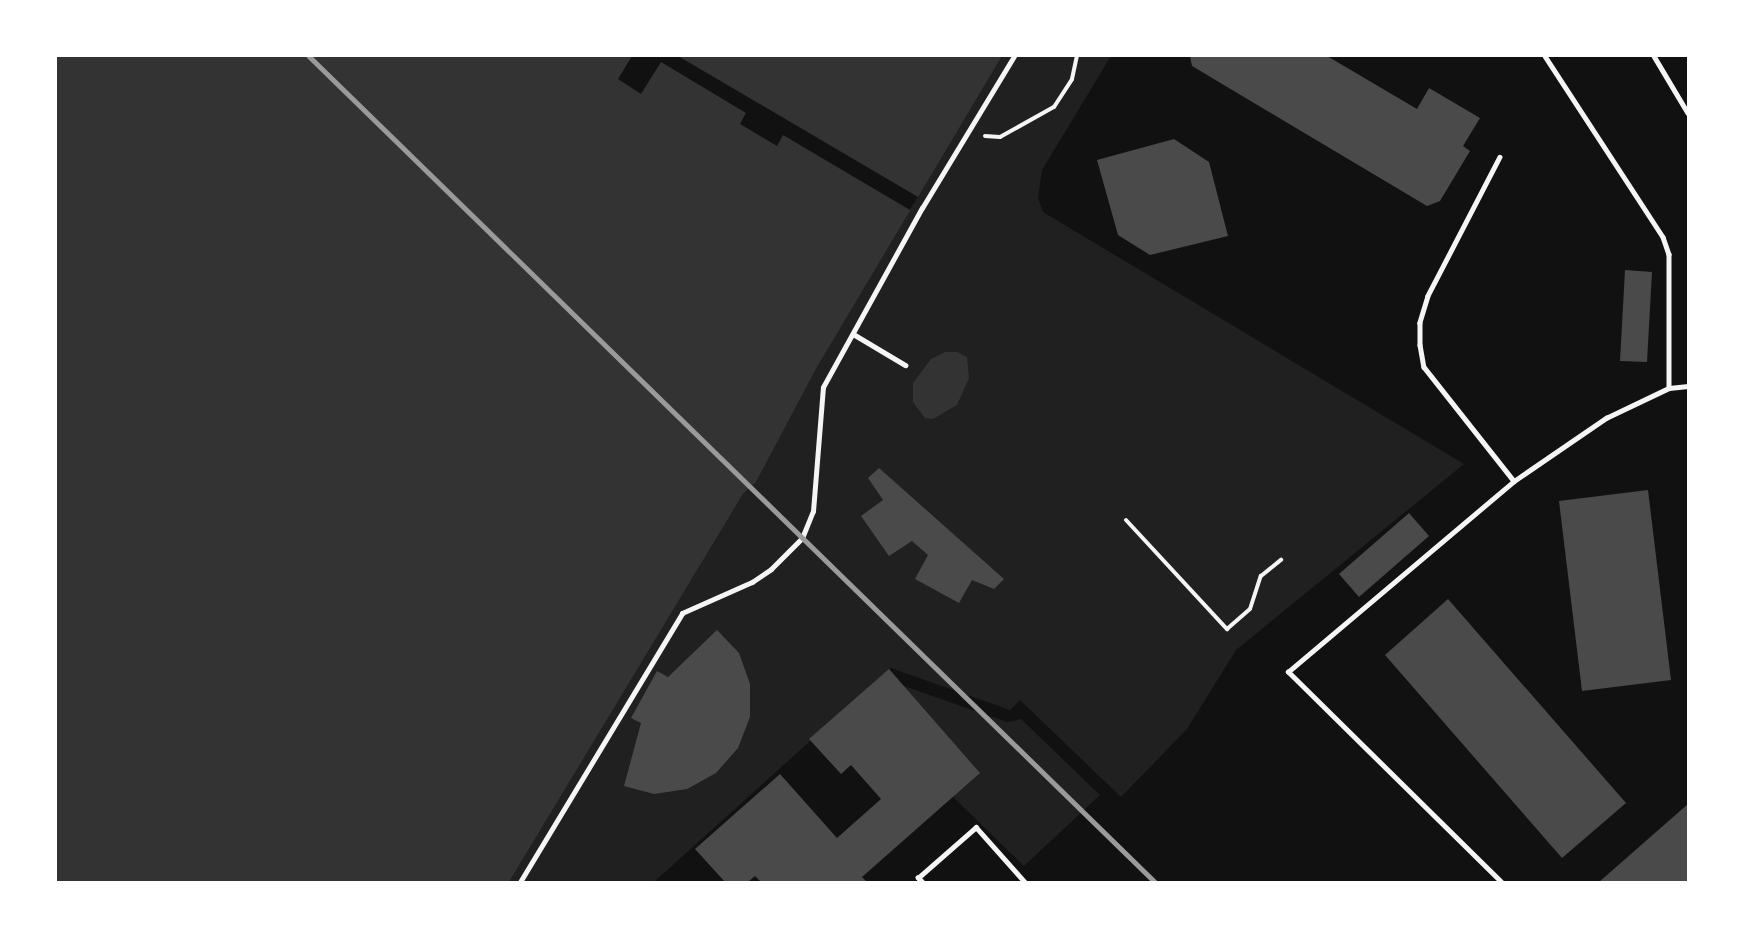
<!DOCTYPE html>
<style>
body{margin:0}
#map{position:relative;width:1744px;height:938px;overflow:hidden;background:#111;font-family:Karla,sans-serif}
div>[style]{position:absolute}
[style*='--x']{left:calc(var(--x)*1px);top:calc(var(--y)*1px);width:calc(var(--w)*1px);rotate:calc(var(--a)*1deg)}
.green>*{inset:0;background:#202020}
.water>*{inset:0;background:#333}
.pier>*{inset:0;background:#111}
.building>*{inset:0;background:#4a4a4a}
.path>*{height:4px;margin:-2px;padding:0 2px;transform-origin:2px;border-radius:2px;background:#f5f5f5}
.service>*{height:4.5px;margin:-2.25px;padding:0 2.25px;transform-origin:2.25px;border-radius:2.25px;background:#f5f5f5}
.pedestrian>*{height:5px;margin:-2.5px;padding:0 2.5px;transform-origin:2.5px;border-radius:2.5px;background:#f5f5f5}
.rail>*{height:4.5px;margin:-2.25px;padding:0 2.25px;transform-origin:2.25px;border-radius:2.25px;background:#9a9a9a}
span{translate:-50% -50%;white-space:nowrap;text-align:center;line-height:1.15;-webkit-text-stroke:4.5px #fff;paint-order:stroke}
.frame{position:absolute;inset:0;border:57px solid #fff;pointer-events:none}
</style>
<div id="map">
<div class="green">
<i style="clip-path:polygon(1002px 56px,1111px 56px,1042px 170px,1038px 198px,1043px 212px,1464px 464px,1236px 650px,1187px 729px,1121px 797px,1020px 700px,1010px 710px,891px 668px,654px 882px,509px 882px,743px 494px,756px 482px,816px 369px)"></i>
<i style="clip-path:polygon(895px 683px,1007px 722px,1021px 719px,1100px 795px,1024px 866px,864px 710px)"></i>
</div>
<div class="water">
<i style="clip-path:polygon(56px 56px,1002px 56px,816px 369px,756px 482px,743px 494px,509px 882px,56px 882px)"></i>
<i style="clip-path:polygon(945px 352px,957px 352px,967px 357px,969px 378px,957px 405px,933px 419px,925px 418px,913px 402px,913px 383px,931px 359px)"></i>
</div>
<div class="pier">
<i style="clip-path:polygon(632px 56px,678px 56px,918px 197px,910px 210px,783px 135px,777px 146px,740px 124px,746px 113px,661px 62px,641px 94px,618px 79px)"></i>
</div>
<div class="building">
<i style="clip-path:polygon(1190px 56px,1327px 56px,1417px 109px,1429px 88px,1480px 118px,1463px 146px,1470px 151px,1440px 201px,1427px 206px,1192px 66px)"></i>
<i style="clip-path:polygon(1174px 139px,1209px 162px,1228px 236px,1150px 255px,1118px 235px,1097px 160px)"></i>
<i style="clip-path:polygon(1625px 270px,1652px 272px,1647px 362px,1620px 361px)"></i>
<i style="clip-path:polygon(879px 468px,1004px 579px,994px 589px,972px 580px,959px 603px,915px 579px,928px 555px,912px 541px,889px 556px,861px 516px,883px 500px,868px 478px)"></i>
<i style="clip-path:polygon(1648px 490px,1671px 680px,1582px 691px,1559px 501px)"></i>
<i style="clip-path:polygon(1409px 513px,1429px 536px,1359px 597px,1339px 574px)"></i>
<i style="clip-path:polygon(1448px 599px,1626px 803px,1562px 858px,1385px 655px)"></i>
<i style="clip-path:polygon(717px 630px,739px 653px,750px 684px,750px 717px,738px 748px,716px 773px,687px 789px,654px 794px,624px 786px,641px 723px,631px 718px,657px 671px,668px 677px)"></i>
<i style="clip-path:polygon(889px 669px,980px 773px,862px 877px,867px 882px,761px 882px,755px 876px,748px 882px,725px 882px,695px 849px,780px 774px,837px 838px,881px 799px,851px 765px,841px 774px,809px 739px)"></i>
<i style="clip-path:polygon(1688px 804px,1688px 882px,1599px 882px)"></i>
</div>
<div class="path">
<i style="--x:985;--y:136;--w:15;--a:4"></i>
<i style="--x:1000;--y:137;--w:62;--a:-29.1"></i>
<i style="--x:1054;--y:107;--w:33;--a:-57"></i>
<i style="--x:1072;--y:79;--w:24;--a:-78"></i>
<i style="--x:1126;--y:520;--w:149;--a:47.2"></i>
<i style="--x:1227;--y:629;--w:30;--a:-41"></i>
<i style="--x:1250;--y:609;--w:35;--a:-72"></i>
<i style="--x:1261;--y:576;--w:26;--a:-39"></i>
</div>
<div class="service">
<i style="--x:1545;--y:56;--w:216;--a:56.9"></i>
<i style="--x:1663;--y:237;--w:18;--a:71"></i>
<i style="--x:1669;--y:254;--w:134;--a:90"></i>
<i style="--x:1669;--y:388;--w:19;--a:-6"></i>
<i style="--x:1654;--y:56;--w:66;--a:59.2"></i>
<i style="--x:1500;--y:157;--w:157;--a:117.4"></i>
<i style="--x:1428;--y:296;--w:28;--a:107"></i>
<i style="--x:1420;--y:323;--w:22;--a:90"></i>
<i style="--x:1420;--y:345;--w:22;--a:80"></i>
<i style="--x:1424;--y:367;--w:145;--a:51.7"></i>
<i style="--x:922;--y:882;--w:6;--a:-135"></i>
<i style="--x:918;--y:878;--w:77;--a:-41.3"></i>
<i style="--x:976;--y:827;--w:74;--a:48.3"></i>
<i style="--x:1501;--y:882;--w:299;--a:-135.4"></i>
<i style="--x:1288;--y:672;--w:296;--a:-40.2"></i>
<i style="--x:1514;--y:481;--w:112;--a:-34.4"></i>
<i style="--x:1606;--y:418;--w:70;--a:-25.5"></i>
</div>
<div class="pedestrian">
<i style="--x:853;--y:334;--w:61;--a:30.8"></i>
<i style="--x:520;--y:882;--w:314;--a:-58.9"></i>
<i style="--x:682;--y:613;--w:77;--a:-23.9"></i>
<i style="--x:752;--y:582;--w:23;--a:-34"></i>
<i style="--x:771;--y:569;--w:44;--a:-45"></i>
<i style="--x:802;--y:538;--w:29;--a:-68"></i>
<i style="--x:813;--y:511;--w:124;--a:-85.4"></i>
<i style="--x:823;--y:387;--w:205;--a:-61.1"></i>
<i style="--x:922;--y:208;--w:178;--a:-58.8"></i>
</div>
<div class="rail">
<i style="--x:309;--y:56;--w:1182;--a:44.31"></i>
</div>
<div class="frame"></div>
</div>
